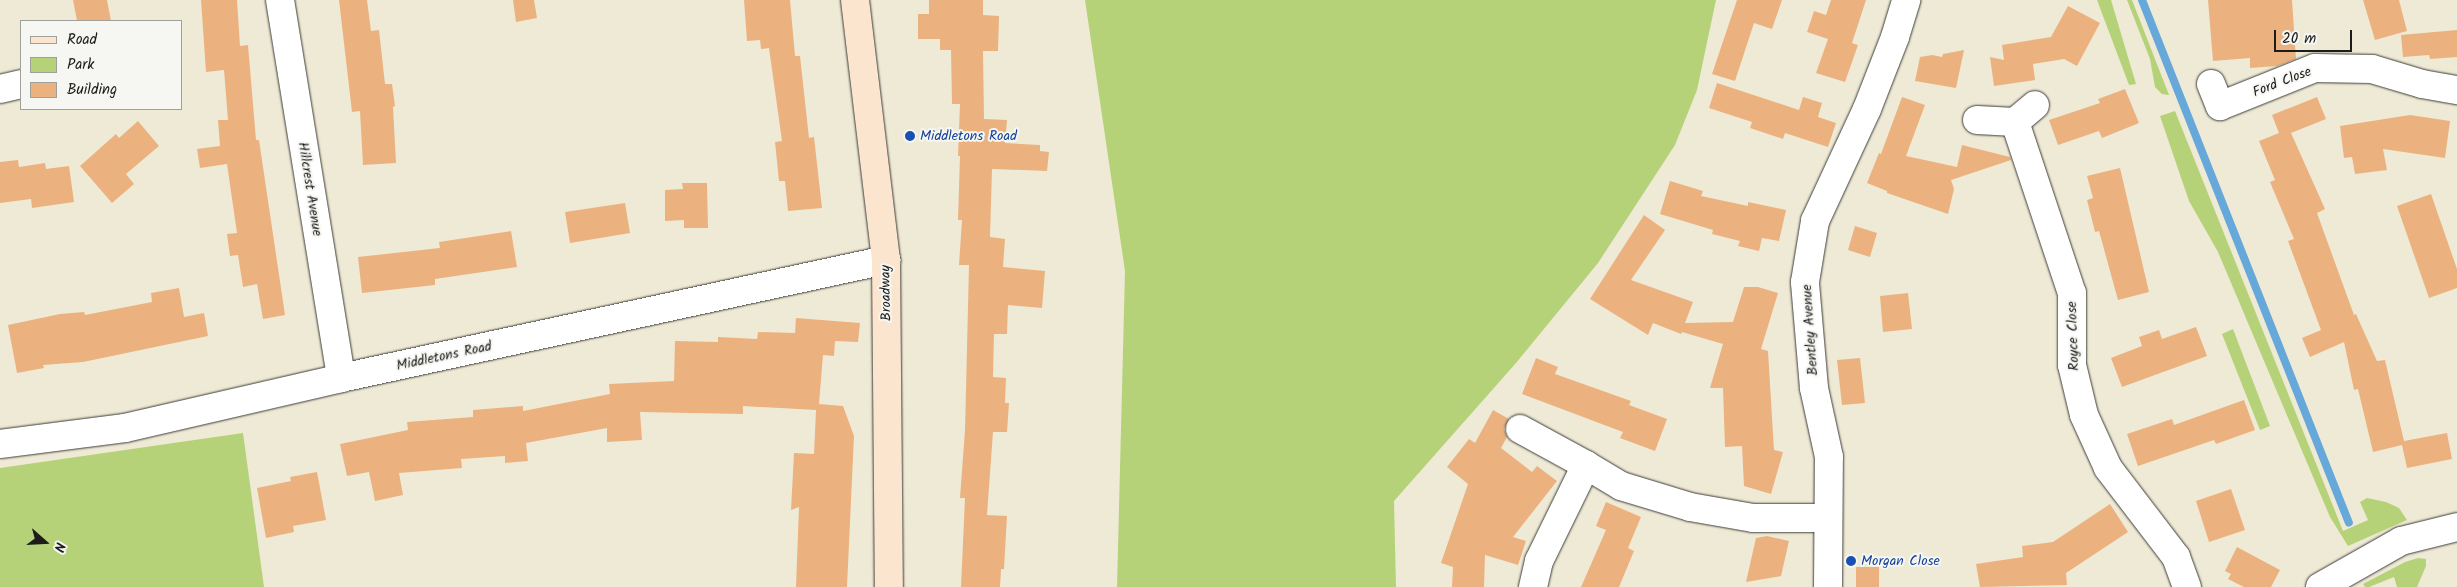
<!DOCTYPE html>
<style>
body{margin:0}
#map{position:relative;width:2457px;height:587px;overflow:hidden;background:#efead5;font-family:Kalam,sans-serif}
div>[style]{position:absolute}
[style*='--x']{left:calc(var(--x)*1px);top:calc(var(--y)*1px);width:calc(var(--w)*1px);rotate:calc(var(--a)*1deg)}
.green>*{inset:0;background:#b5d279}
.stream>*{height:8px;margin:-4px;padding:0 4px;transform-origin:4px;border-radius:4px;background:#66a8da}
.building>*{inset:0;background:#ebb280}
.roads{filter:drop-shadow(0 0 1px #3c3b38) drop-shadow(0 0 1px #3c3b38)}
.minor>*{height:28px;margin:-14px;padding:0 14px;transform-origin:14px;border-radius:14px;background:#fff}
.secondary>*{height:28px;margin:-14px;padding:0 14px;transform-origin:14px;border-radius:14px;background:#fbe5cf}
.dots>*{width:14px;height:14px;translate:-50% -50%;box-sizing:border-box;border:2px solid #f6f6f2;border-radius:50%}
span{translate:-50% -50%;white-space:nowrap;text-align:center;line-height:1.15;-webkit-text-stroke:4px #f6f6f2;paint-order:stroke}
.street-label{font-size:14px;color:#1c1c1c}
.transit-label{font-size:14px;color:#164399}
.left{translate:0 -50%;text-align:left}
.legend{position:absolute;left:20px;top:20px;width:162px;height:90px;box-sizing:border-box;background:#f6f6f2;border:1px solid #9f9f9c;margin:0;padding:6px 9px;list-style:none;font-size:15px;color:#1c1c1c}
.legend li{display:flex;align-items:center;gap:10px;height:25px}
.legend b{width:25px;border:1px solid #9f9f9c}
.north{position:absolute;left:20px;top:517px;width:50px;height:50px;-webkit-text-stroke:4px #f6f6f2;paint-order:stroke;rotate:109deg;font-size:14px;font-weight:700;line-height:20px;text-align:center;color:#1c1c1c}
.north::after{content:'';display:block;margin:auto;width:18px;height:22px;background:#1c1c1c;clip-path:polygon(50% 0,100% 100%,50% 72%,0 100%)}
.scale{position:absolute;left:2274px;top:30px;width:78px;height:22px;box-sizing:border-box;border:2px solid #1c1c1c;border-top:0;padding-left:6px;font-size:15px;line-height:18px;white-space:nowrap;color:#1c1c1c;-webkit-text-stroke:4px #f6f6f2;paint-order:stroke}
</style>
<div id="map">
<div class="green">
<i style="clip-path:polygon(1085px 0,1716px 0,1697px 90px,1675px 145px,1598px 263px,1516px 363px,1394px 501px,1396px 587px,1117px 587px,1125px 271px)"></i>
<i style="clip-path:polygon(2097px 0,2111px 0,2136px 84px,2129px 85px)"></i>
<i style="clip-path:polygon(2127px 0,2132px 0,2169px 95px,2162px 94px,2155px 87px,2150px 59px)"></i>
<i style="clip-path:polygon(2175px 111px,2343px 531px,2368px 520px,2360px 502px,2367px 498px,2386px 502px,2399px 508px,2407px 520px,2348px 546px,2330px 517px,2218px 252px,2189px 201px,2160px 116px)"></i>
<i style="clip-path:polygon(2233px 329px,2270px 426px,2260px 430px,2222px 334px)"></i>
<i style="clip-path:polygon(243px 433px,264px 587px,0 587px,0 468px)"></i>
<i style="clip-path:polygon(2418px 558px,2426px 559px,2426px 566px,2417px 587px,2397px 587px,2394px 577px,2369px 587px,2365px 587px,2363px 584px,2405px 562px)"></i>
</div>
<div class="stream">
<i style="--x:2142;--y:0;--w:562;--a:68.41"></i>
</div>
<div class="building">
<i style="clip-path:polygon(73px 0,107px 0,111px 21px,77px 21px)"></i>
<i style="clip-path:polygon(201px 0,237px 0,240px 46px,248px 45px,256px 140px,259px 140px,285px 315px,263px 319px,257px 284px,243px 287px,238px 255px,230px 256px,227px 234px,237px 233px,227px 164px,200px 168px,197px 149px,220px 146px,218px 120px,228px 120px,224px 70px,206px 72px)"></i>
<i style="clip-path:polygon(339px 0,367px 0,371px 31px,379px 30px,385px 84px,392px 84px,395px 106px,393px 107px,396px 163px,363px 165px,360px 111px,352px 112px)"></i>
<i style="clip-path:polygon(513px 0,534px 0,537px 18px,516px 22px)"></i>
<i style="clip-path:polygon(744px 0,790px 0,795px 56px,800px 56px,809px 138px,814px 137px,822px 208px,788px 211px,785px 181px,779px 181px,775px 142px,782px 141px,769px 48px,761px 49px,760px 40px,747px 41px)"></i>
<i style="clip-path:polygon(929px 0,983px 0,983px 15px,999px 16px,998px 51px,983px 51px,984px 119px,1007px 120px,1005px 143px,1040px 145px,1040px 151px,1049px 152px,1047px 171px,992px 169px,990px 237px,1005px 239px,1003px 267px,1045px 271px,1042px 308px,1008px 305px,1007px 334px,994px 334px,993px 377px,1006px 378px,1005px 403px,1009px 403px,1007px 432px,993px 432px,987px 515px,1007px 516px,1004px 569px,1001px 569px,1000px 587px,961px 587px,965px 498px,960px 498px,965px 430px,969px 265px,959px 265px,962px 220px,958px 220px,960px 156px,958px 156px,960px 104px,952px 104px,951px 50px,940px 50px,940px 39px,918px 39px,918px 14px,929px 14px)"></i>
<i style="clip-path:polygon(1737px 0,1782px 0,1772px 29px,1754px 23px,1735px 81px,1712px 74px)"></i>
<i style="clip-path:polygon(1831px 0,1866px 0,1852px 43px,1858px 45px,1845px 82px,1816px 73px,1828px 39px,1807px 32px,1814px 11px,1826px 15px)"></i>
<i style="clip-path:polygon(2208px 0,2292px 0,2296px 59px,2277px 66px,2250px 68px,2250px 58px,2213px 61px)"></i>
<i style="clip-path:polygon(2363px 0,2399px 0,2407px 31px,2375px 40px)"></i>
<i style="clip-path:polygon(2068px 6px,2100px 23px,2077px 66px,2064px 59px,2033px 64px,2035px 80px,1994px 86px,1990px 57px,2004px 60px,2002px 45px,2051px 37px)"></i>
<i style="clip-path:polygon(2457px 30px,2457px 57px,2430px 59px,2429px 55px,2403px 57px,2401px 35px)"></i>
<i style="clip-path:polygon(1964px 50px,1956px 88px,1915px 81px,1920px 57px,1932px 55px,1942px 57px,1943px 54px)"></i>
<i style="clip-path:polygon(1717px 83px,1799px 110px,1803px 97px,1822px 103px,1818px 117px,1836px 123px,1828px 147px,1785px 133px,1783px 139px,1750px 128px,1752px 122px,1709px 108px)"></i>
<i style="clip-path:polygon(2125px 89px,2139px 123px,2102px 138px,2099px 131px,2058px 145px,2049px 120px,2100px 103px,2098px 99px)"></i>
<i style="clip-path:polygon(1902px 97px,1925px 105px,1906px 156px,1957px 167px,1962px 145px,2010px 157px,2011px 160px,1951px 180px,1954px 189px,1948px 214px,1887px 193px,1887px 191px,1867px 183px,1879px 153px,1881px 154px)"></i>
<i style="clip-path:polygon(2317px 97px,2326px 119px,2291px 133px,2325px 209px,2317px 213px,2354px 315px,2356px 314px,2377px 361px,2385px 360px,2404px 441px,2447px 433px,2452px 459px,2407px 468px,2402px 445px,2373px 452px,2358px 389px,2354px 390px,2344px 342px,2310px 357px,2302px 338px,2321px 330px,2288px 241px,2294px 239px,2270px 182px,2275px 180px,2259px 141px,2279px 133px,2272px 115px)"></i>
<i style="clip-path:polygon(2410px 115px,2450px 121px,2445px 158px,2383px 149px,2387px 170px,2355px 174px,2352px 157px,2344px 158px,2340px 126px)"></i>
<i style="clip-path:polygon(138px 121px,159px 146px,126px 174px,134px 184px,112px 203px,80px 166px,116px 134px,119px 138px)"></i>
<i style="clip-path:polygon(18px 160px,19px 167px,45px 163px,46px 169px,69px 166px,74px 202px,32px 208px,31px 199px,0 203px,0 162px)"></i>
<i style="clip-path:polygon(2120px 168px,2149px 292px,2118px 300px,2099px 231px,2095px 232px,2087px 200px,2093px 198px,2087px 176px)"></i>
<i style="clip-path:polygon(1670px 181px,1703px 191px,1701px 196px,1748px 206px,1748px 202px,1786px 210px,1779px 241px,1762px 238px,1759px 251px,1738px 246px,1740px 241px,1712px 234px,1713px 230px,1660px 214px)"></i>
<i style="clip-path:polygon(682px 183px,707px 183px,708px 228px,684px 228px,684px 220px,665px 221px,665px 190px,683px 189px)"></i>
<i style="clip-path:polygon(2431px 194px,2457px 269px,2457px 288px,2429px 298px,2397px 206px)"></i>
<i style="clip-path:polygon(625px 203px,630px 233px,570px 243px,565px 212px)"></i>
<i style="clip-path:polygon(1644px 215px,1665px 230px,1631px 280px,1693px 302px,1685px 323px,1733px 322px,1744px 287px,1758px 287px,1778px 293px,1761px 349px,1768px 351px,1774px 450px,1783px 452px,1771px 494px,1744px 486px,1742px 446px,1725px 447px,1723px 388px,1710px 388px,1723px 344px,1682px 332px,1681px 334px,1653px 323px,1648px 335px,1590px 299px)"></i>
<i style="clip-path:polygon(1855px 226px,1877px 233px,1870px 257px,1848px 250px)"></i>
<i style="clip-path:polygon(511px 231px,517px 267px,435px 279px,435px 285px,362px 293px,358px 257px,440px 248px,439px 242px)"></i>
<i style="clip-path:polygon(179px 288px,184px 317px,204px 313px,208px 336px,83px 362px,43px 365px,44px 368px,17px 373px,8px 325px,60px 314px,84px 312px,85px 315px,152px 302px,151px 293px)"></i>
<i style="clip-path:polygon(1908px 293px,1912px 329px,1883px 332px,1880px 296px)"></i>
<i style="clip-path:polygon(796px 318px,860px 323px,858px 342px,835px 341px,834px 356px,823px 355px,819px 404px,843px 406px,854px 436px,847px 587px,796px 587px,799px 507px,791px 510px,794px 453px,814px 454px,816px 410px,743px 406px,743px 414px,640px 412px,642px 440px,607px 442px,607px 428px,526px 443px,528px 461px,505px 463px,505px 456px,461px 459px,462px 468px,399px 473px,403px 495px,375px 501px,369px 472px,347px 476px,340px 444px,408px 430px,407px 422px,473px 417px,473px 410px,523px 406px,523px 411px,610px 394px,609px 384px,674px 381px,675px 341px,718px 342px,718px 337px,757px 339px,758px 332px,795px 333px)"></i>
<i style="clip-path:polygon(2196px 327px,2207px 356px,2122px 387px,2111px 358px,2142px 346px,2139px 337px,2159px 330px,2162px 339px)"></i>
<i style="clip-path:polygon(1536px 358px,1558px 367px,1555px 374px,1631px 401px,1629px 405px,1667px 419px,1655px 451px,1620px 438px,1623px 432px,1522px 394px)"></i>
<i style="clip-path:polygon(1860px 358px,1865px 403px,1842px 405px,1837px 360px)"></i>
<i style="clip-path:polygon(2244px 400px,2255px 430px,2216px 444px,2214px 440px,2138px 466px,2127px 434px,2172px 419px,2174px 425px)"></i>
<i style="clip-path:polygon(1493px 410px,1509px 419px,1504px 429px,1507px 437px,1501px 448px,1532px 472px,1537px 466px,1557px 481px,1513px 537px,1526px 541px,1518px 565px,1485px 555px,1484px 587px,1452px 587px,1453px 567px,1441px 563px,1468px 484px,1447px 467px,1469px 439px,1475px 443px)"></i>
<i style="clip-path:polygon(317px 472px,326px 520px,293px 526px,294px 532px,266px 538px,257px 488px,291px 481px,290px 477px)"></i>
<i style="clip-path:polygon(2231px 489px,2245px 530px,2209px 542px,2196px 501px)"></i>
<i style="clip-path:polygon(1606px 502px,1641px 517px,1628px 548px,1634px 551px,1619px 587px,1581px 587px,1606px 530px,1596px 526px)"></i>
<i style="clip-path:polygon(2110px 504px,2128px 532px,2066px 573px,2067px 585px,1980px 587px,1976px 564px,2023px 557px,2022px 546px,2053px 542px)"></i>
<i style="clip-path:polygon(1767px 536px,1789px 541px,1781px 576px,1746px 582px,1756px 538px)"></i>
<i style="clip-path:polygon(2237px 547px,2280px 570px,2271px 587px,2244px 587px,2228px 579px,2231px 574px,2225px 571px)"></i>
<i style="clip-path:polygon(1856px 567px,1879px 567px,1879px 587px,1856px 587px)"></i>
</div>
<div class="roads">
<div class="minor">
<i style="--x:280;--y:0;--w:383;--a:80.8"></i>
<i style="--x:2211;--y:84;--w:24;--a:68"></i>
<i style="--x:2220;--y:106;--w:102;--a:-21.8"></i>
<i style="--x:2315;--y:68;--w:57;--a:1"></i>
<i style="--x:2372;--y:69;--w:52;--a:16.7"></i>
<i style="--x:2422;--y:84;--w:36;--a:10"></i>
<i style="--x:0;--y:89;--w:22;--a:-13"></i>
<i style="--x:1977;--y:120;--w:38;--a:3"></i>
<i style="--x:2015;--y:122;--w:180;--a:71.6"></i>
<i style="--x:2072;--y:293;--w:72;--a:90"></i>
<i style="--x:2072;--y:365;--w:51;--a:76.5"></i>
<i style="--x:2084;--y:415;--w:58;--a:65.6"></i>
<i style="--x:2108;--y:468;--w:112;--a:52.6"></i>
<i style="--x:2176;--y:557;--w:32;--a:70"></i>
<i style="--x:2015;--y:122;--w:26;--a:-40"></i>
<i style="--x:1520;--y:429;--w:75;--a:28.6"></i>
<i style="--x:0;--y:444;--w:126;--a:-7.3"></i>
<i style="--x:125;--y:428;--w:222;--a:-13"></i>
<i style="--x:341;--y:378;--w:558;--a:-12.22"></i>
<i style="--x:1533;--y:587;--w:27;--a:-77"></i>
<i style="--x:1539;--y:561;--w:107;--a:-63.9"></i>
<i style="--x:1586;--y:465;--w:41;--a:31"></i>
<i style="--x:1621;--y:486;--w:72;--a:16.9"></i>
<i style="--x:1690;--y:507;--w:64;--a:9.9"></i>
<i style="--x:1753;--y:518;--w:75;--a:0"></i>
<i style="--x:1828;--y:587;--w:130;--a:-89.6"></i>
<i style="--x:1829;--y:457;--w:71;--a:-102.3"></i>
<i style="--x:1814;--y:388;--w:106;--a:-94.9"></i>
<i style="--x:1805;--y:282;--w:62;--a:-80.7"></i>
<i style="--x:1815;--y:221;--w:123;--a:-65.1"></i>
<i style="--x:1867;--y:109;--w:77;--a:-68.7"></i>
<i style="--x:1895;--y:37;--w:39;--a:-73"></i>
<i style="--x:2320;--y:587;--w:93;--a:-29.6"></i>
<i style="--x:2401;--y:541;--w:58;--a:-14"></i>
</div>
<div class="secondary">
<i style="--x:855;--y:0;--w:262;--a:83.2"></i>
<i style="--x:886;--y:260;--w:327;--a:89.5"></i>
</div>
</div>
<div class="dots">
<i style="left:910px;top:136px;background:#1a4fb4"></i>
<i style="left:1851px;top:561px;background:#1a4fb4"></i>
</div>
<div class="street-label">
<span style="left:2282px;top:82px;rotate:-21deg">Ford Close</span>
<span style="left:310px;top:189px;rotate:81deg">Hillcrest Avenue</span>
<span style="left:886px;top:293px;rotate:-91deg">Broadway</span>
<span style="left:1810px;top:330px;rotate:-94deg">Bentley Avenue</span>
<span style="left:2073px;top:336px;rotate:-92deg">Royce Close</span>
<span style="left:444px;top:356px;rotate:-12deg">Middletons Road</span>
</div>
<div class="transit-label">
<span class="left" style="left:920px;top:136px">Middletons Road</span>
<span class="left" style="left:1861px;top:561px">Morgan Close</span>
</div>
<ul class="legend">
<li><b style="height:6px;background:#fbe5cf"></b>Road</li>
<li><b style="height:14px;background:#b5d279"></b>Park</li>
<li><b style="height:14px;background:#ebb280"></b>Building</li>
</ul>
<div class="north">N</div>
<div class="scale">20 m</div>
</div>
